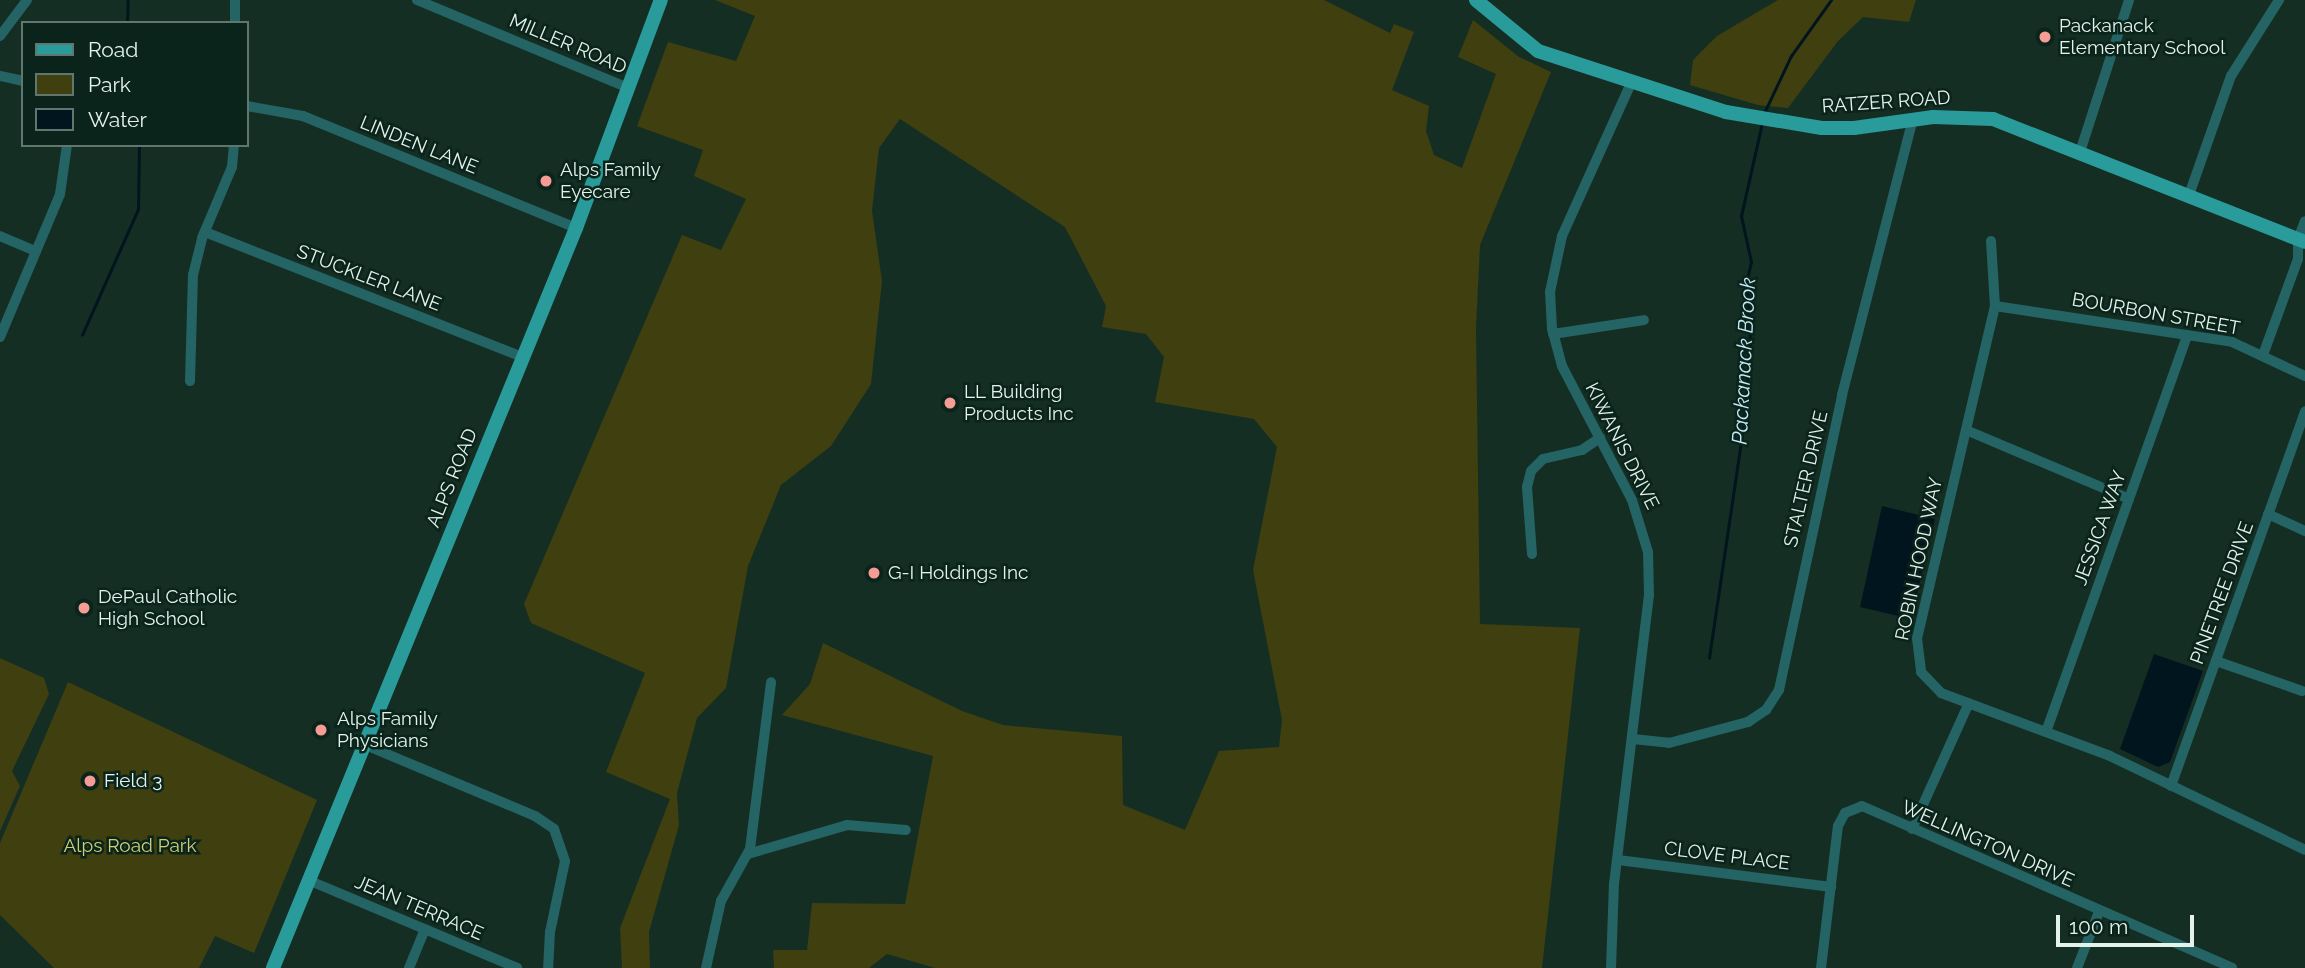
<!DOCTYPE html>
<style>
body{margin:0}
#map{position:relative;width:2305px;height:968px;overflow:hidden;background:#152e24;font-family:Raleway,sans-serif}
div>[style]{position:absolute}
[style*='--x']{left:calc(var(--x)*1px);top:calc(var(--y)*1px);width:calc(var(--w)*1px);rotate:calc(var(--a)*1deg)}
.green>*{inset:0;background:#3f3f0f}
.water>*{inset:0;background:#00151d}
.stream>*{height:2.5px;margin:-1.25px;padding:0 1.25px;transform-origin:1.25px;border-radius:1.25px;background:#00151d}
.minor>*{height:10px;margin:-5px;padding:0 5px;transform-origin:5px;border-radius:5px;background:#246464}
.major>*{height:14px;margin:-7px;padding:0 7px;transform-origin:7px;border-radius:7px;background:#299b9a}
.dots>*{width:19px;height:19px;translate:-50% -50%;box-sizing:border-box;border:4px solid #0b241b;border-radius:50%}
span{translate:-50% -50%;white-space:nowrap;text-align:center;line-height:1.15;-webkit-text-stroke:5px #0b241b;paint-order:stroke}
.poi-label{font-size:19px;color:#e3f2eb}
.left{translate:0 -50%;text-align:left}
.street-label{font-size:19px;color:#e3f2eb}
.park-label{font-size:19px;color:#cecf75}
.water-label{font-size:21px;color:#c4ecfa;font-style:italic}
.legend{position:absolute;left:21px;top:21px;width:228px;height:126px;box-sizing:border-box;background:#0b241b;border:2px solid #61766e;margin:0;padding:9px 12px;list-style:none;font-size:21px;color:#e3f2eb}
.legend li{display:flex;align-items:center;gap:14px;height:35px}
.legend b{width:35px;border:2px solid #61766e}
.scale{position:absolute;left:2056px;top:915px;width:138px;height:32px;box-sizing:border-box;border:4px solid #e3f2eb;border-top:0;padding-left:9px;font-size:21px;line-height:24px;white-space:nowrap;color:#e3f2eb;-webkit-text-stroke:5px #0b241b;paint-order:stroke}
</style>
<div id="map">
<div class="green">
<i style="clip-path:polygon(715px 0,1324px 0,1390px 33px,1394px 24px,1414px 32px,1392px 90px,1429px 106px,1426px 131px,1434px 155px,1462px 168px,1496px 74px,1458px 57px,1473px 20px,1519px 57px,1551px 72px,1480px 245px,1476px 328px,1480px 624px,1580px 628px,1542px 968px,935px 968px,887px 954px,869px 968px,774px 968px,773px 950px,807px 950px,812px 903px,905px 904px,933px 756px,782px 715px,810px 684px,823px 643px,962px 711px,1003px 725px,1122px 736px,1123px 805px,1185px 830px,1219px 751px,1279px 747px,1282px 720px,1253px 570px,1277px 447px,1254px 419px,1155px 402px,1164px 357px,1146px 334px,1102px 327px,1106px 306px,1065px 227px,900px 119px,879px 148px,872px 211px,882px 281px,871px 384px,831px 446px,781px 485px,748px 566px,726px 688px,697px 718px,677px 793px,679px 825px,649px 932px,650px 968px,622px 968px,620px 928px,670px 799px,606px 772px,645px 673px,531px 623px,524px 604px,682px 235px,721px 250px,746px 199px,694px 176px,703px 150px,637px 126px,668px 42px,736px 61px,755px 16px)"></i>
<i style="clip-path:polygon(1778px 0,1916px 0,1909px 22px,1863px 17px,1838px 41px,1788px 108px,1758px 105px,1690px 85px,1693px 60px,1717px 36px)"></i>
<i style="clip-path:polygon(0 658px,44px 678px,49px 694px,12px 771px,20px 786px,0 831px)"></i>
<i style="clip-path:polygon(68px 682px,317px 800px,254px 953px,215px 936px,199px 968px,54px 968px,0 915px,0 843px)"></i>
</div>
<div class="water">
<i style="clip-path:polygon(1882px 506px,1935px 519px,1911px 619px,1860px 607px)"></i>
<i style="clip-path:polygon(2154px 654px,2203px 671px,2170px 762px,2158px 767px,2120px 749px)"></i>
</div>
<div class="stream">
<i style="--x:127;--y:23;--w:23;--a:-88"></i>
<i style="--x:1764;--y:113;--w:63;--a:-64.7"></i>
<i style="--x:1791;--y:56;--w:69;--a:-54.5"></i>
<i style="--x:82;--y:335;--w:138;--a:-66"></i>
<i style="--x:138;--y:209;--w:64;--a:-89.1"></i>
<i style="--x:1709;--y:658;--w:232;--a:-81.6"></i>
<i style="--x:1743;--y:429;--w:84;--a:-85.2"></i>
<i style="--x:1750;--y:345;--w:66;--a:-92.6"></i>
<i style="--x:1747;--y:279;--w:17;--a:-77"></i>
<i style="--x:1751;--y:262;--w:47;--a:-102.3"></i>
<i style="--x:1741;--y:216;--w:95;--a:-77.3"></i>
</div>
<div class="minor">
<i style="--x:417;--y:0;--w:229;--a:22.6"></i>
<i style="--x:235;--y:23;--w:23;--a:-90"></i>
<i style="--x:0;--y:36;--w:45;--a:-53.1"></i>
<i style="--x:0;--y:76;--w:24;--a:12"></i>
<i style="--x:247;--y:106;--w:57;--a:10.1"></i>
<i style="--x:303;--y:116;--w:295;--a:22.3"></i>
<i style="--x:2080;--y:152;--w:160;--a:-72.1"></i>
<i style="--x:2189;--y:195;--w:126;--a:-70.6"></i>
<i style="--x:2231;--y:76;--w:90;--a:-57.7"></i>
<i style="--x:205;--y:232;--w:341;--a:21.5"></i>
<i style="--x:0;--y:236;--w:39;--a:23"></i>
<i style="--x:1991;--y:241;--w:65;--a:86.5"></i>
<i style="--x:1995;--y:306;--w:341;--a:103.2"></i>
<i style="--x:1917;--y:638;--w:34;--a:83"></i>
<i style="--x:1921;--y:672;--w:29;--a:46"></i>
<i style="--x:1941;--y:693;--w:180;--a:20.4"></i>
<i style="--x:2110;--y:756;--w:216;--a:25.7"></i>
<i style="--x:1995;--y:306;--w:240;--a:8.6"></i>
<i style="--x:2232;--y:342;--w:81;--a:25"></i>
<i style="--x:1553;--y:334;--w:92;--a:-8.7"></i>
<i style="--x:0;--y:337;--w:155;--a:-67.2"></i>
<i style="--x:60;--y:194;--w:49;--a:-81.9"></i>
<i style="--x:2263;--y:355;--w:102;--a:-70"></i>
<i style="--x:2298;--y:259;--w:20;--a:-90"></i>
<i style="--x:2298;--y:239;--w:19;--a:-69"></i>
<i style="--x:190;--y:381;--w:106;--a:-88.4"></i>
<i style="--x:193;--y:275;--w:38;--a:-76"></i>
<i style="--x:202;--y:238;--w:77;--a:-67.1"></i>
<i style="--x:232;--y:167;--w:22;--a:-85"></i>
<i style="--x:1966;--y:430;--w:177;--a:22.9"></i>
<i style="--x:2268;--y:514;--w:41;--a:24.7"></i>
<i style="--x:1532;--y:554;--w:67;--a:-94.3"></i>
<i style="--x:1527;--y:487;--w:16;--a:-76"></i>
<i style="--x:1531;--y:471;--w:17;--a:-45"></i>
<i style="--x:1543;--y:459;--w:40;--a:-13"></i>
<i style="--x:1582;--y:450;--w:22;--a:-34"></i>
<i style="--x:2216;--y:661;--w:91;--a:19.2"></i>
<i style="--x:2046;--y:732;--w:421;--a:-70.4"></i>
<i style="--x:1633;--y:739;--w:36;--a:6"></i>
<i style="--x:1669;--y:743;--w:82;--a:-14.9"></i>
<i style="--x:1748;--y:722;--w:22;--a:-34"></i>
<i style="--x:1766;--y:710;--w:24;--a:-57"></i>
<i style="--x:1779;--y:690;--w:302;--a:-77.9"></i>
<i style="--x:1842;--y:395;--w:285;--a:-75.6"></i>
<i style="--x:363;--y:744;--w:186;--a:22.7"></i>
<i style="--x:535;--y:816;--w:23;--a:34"></i>
<i style="--x:554;--y:829;--w:34;--a:71"></i>
<i style="--x:565;--y:861;--w:73;--a:101.9"></i>
<i style="--x:550;--y:932;--w:36;--a:93"></i>
<i style="--x:2171;--y:786;--w:398;--a:-70.3"></i>
<i style="--x:1912;--y:829;--w:138;--a:-65.7"></i>
<i style="--x:748;--y:854;--w:103;--a:-16.3"></i>
<i style="--x:847;--y:825;--w:59;--a:4.8"></i>
<i style="--x:1618;--y:860;--w:215;--a:7.2"></i>
<i style="--x:308;--y:880;--w:227;--a:22.8"></i>
<i style="--x:409;--y:968;--w:42;--a:-67.7"></i>
<i style="--x:706;--y:968;--w:69;--a:-77.4"></i>
<i style="--x:721;--y:901;--w:60;--a:-60.9"></i>
<i style="--x:750;--y:849;--w:168;--a:-82.8"></i>
<i style="--x:1611;--y:968;--w:84;--a:-88"></i>
<i style="--x:1614;--y:884;--w:291;--a:-83.1"></i>
<i style="--x:1649;--y:595;--w:43;--a:-91.3"></i>
<i style="--x:1648;--y:552;--w:54;--a:-107.1"></i>
<i style="--x:1632;--y:500;--w:151;--a:-117.6"></i>
<i style="--x:1562;--y:366;--w:38;--a:-105"></i>
<i style="--x:1552;--y:329;--w:37;--a:-93"></i>
<i style="--x:1550;--y:292;--w:57;--a:-77.9"></i>
<i style="--x:1562;--y:236;--w:168;--a:-65.7"></i>
<i style="--x:1821;--y:968;--w:143;--a:-83.2"></i>
<i style="--x:1838;--y:826;--w:15;--a:-62"></i>
<i style="--x:1845;--y:813;--w:18;--a:-22"></i>
<i style="--x:1862;--y:806;--w:404;--a:23.6"></i>
<i style="--x:2077;--y:968;--w:60;--a:-68.6"></i>
</div>
<div class="major">
<i style="--x:1476;--y:0;--w:80;--a:39.4"></i>
<i style="--x:1538;--y:51;--w:198;--a:18"></i>
<i style="--x:1726;--y:112;--w:97;--a:9.5"></i>
<i style="--x:1822;--y:128;--w:32;--a:0"></i>
<i style="--x:1854;--y:128;--w:80;--a:-7.9"></i>
<i style="--x:1933;--y:117;--w:60;--a:1.9"></i>
<i style="--x:1993;--y:119;--w:335;--a:21.5"></i>
<i style="--x:273;--y:968;--w:800;--a:-67.73"></i>
<i style="--x:576;--y:228;--w:243;--a:-69.6"></i>
</div>
<div class="dots">
<i style="left:2045px;top:37px;background:#f59c95"></i>
<i style="left:546px;top:181px;background:#f59c95"></i>
<i style="left:950px;top:403px;background:#f59c95"></i>
<i style="left:874px;top:573px;background:#f59c95"></i>
<i style="left:84px;top:608px;background:#f59c95"></i>
<i style="left:321px;top:730px;background:#f59c95"></i>
<i style="left:90px;top:781px;background:#f59c95"></i>
</div>
<div class="poi-label">
<span class="left" style="left:2059px;top:37px">Packanack<br>Elementary School</span>
<span class="left" style="left:560px;top:181px">Alps Family<br>Eyecare</span>
<span class="left" style="left:964px;top:403px">LL Building<br>Products Inc</span>
<span class="left" style="left:888px;top:573px">G-I Holdings Inc</span>
<span class="left" style="left:98px;top:608px">DePaul Catholic<br>High School</span>
<span class="left" style="left:337px;top:730px">Alps Family<br>Physicians</span>
<span class="left" style="left:104px;top:781px">Field 3</span>
</div>
<div class="street-label">
<span style="left:568px;top:44px;rotate:23deg">MILLER ROAD</span>
<span style="left:1886px;top:102px;rotate:-4deg">RATZER ROAD</span>
<span style="left:419px;top:145px;rotate:22deg">LINDEN LANE</span>
<span style="left:369px;top:278px;rotate:21deg">STUCKLER LANE</span>
<span style="left:2156px;top:314px;rotate:10deg">BOURBON STREET</span>
<span style="left:1622px;top:446px;rotate:63deg">KIWANIS DRIVE</span>
<span style="left:452px;top:478px;rotate:-68deg">ALPS ROAD</span>
<span style="left:1806px;top:479px;rotate:-77deg">STALTER DRIVE</span>
<span style="left:2100px;top:528px;rotate:-70deg">JESSICA WAY</span>
<span style="left:1919px;top:559px;rotate:-78deg">ROBIN HOOD WAY</span>
<span style="left:2222px;top:593px;rotate:-70deg">PINETREE DRIVE</span>
<span style="left:1988px;top:844px;rotate:24deg">WELLINGTON DRIVE</span>
<span style="left:1727px;top:856px;rotate:7deg">CLOVE PLACE</span>
<span style="left:419px;top:908px;rotate:23deg">JEAN TERRACE</span>
</div>
<div class="park-label">
<span style="left:130px;top:846px">Alps Road Park</span>
</div>
<div class="water-label">
<span style="left:1744px;top:361px;rotate:-87deg">Packanack Brook</span>
</div>
<ul class="legend">
<li><b style="height:9px;background:#299b9a"></b>Road</li>
<li><b style="height:19px;background:#3f3f0f"></b>Park</li>
<li><b style="height:19px;background:#00151d"></b>Water</li>
</ul>
<div class="scale">100 m</div>
</div>
